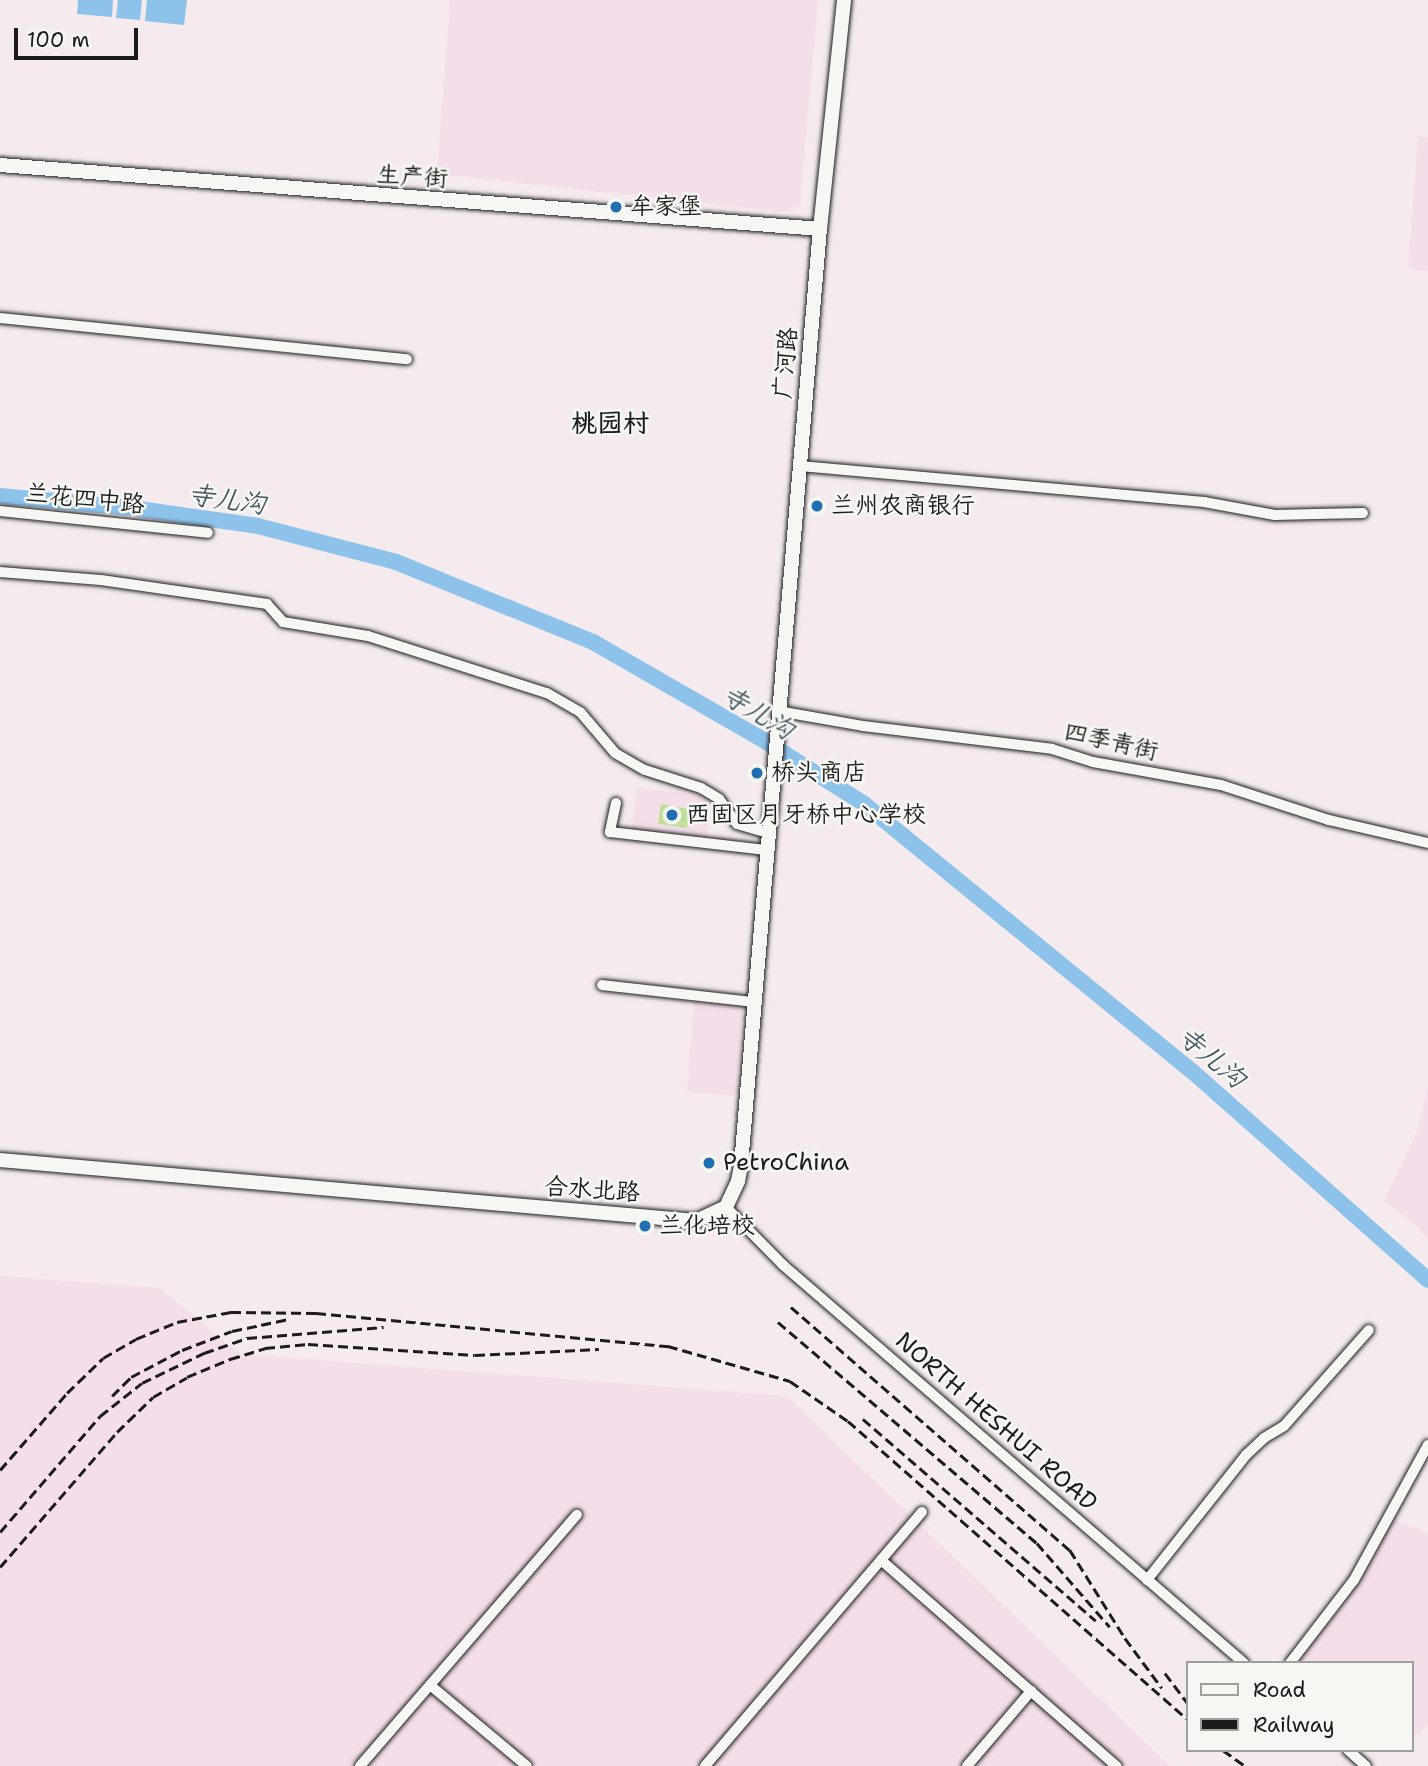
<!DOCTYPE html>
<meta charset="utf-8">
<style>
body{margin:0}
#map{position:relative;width:1428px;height:1766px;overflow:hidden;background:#f5ebee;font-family:"Shantell Sans","LXGW WenKai TC",sans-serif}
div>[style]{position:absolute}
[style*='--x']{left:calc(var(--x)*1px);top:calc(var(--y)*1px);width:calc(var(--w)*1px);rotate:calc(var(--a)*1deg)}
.built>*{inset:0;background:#f4deea}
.green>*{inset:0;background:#bfdf98}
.water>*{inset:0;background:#8dc3eb}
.river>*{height:16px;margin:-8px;padding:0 8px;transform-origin:8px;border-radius:8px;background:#8dc3eb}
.roads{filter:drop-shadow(0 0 2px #1c1c1c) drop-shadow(0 0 2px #1c1c1c)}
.street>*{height:10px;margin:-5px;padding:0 5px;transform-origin:5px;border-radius:5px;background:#f6f6f2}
.secondary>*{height:14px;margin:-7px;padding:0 7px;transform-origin:7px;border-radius:7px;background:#f6f6f2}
.rail>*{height:2.5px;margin-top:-1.25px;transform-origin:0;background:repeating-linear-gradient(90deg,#1c1c1c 0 10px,transparent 0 15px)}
.dots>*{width:19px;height:19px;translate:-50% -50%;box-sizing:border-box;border:4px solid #f6f6f2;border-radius:50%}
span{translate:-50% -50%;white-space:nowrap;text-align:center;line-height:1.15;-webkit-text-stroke:5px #f6f6f2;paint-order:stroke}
.street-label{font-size:24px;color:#1c1c1c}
.poi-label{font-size:24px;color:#1c1c1c}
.left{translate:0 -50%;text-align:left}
.neighbourhood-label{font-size:26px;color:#1c1c1c;font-weight:700}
.water-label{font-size:26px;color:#445664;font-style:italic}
.legend{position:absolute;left:1186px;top:1661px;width:228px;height:91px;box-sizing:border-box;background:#f6f6f2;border:2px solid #9f9f9c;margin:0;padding:9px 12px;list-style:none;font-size:21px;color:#1c1c1c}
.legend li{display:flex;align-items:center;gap:14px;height:35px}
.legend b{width:35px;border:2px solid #9f9f9c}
.scale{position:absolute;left:14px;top:28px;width:124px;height:32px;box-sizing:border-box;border:4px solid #1c1c1c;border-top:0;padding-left:9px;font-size:21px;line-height:24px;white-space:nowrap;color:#1c1c1c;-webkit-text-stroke:5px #f6f6f2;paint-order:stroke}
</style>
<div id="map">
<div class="built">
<i style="clip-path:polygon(450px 0,818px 0,800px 205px,785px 212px,437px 174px)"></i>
<i style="clip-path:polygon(1418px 136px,1428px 137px,1428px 271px,1408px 269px)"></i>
<i style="clip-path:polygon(637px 788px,711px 796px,707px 841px,632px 833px)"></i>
<i style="clip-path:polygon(694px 1001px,743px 1005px,736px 1096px,687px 1092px)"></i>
<i style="clip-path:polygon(1428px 1087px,1428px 1241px,1415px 1224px,1384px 1201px,1417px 1131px)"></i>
<i style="clip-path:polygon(0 1276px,160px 1288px,240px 1354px,787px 1396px,1170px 1766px,0 1766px)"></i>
<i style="clip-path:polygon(1386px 1515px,1428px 1534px,1428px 1724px,1412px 1742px,1412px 1663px,1296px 1663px,1355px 1588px)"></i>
</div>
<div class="green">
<i style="clip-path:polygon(661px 804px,690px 809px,687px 828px,658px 824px)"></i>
</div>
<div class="water">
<i style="clip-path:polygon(78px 0,113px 0,112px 17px,77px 14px)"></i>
<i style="clip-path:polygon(118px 0,142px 0,140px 20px,116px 18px)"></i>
<i style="clip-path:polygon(147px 0,187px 0,184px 25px,145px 21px)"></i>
</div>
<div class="river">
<i style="--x:0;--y:496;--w:133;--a:5.2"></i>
<i style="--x:132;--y:508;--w:127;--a:8.1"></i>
<i style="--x:258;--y:526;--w:143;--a:14.6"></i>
<i style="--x:396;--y:562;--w:213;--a:22.1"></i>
<i style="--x:593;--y:642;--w:193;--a:29.9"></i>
<i style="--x:760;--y:738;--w:122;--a:32.3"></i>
<i style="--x:863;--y:803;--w:426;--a:39.2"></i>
<i style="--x:1193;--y:1072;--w:314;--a:41.5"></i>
</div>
<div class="roads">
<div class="street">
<i style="--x:0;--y:318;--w:409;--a:5.8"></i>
<i style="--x:800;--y:466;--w:406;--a:5.1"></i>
<i style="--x:1204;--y:502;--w:72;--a:10.4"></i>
<i style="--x:1275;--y:515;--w:88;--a:-1.3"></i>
<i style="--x:0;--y:511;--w:209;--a:6"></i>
<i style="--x:0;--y:572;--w:101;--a:4.5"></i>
<i style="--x:101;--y:580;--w:168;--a:8.2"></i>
<i style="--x:267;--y:604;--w:24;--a:48"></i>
<i style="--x:283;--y:622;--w:86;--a:9.4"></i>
<i style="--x:368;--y:636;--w:188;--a:17.7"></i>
<i style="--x:547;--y:693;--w:39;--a:30"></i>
<i style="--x:581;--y:713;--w:52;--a:49.6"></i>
<i style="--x:615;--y:753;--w:34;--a:30"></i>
<i style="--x:645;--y:770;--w:59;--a:17.8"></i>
<i style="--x:701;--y:788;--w:21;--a:31"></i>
<i style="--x:719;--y:799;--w:31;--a:54"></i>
<i style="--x:737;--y:824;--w:32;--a:16"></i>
<i style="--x:778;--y:711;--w:86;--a:10"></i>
<i style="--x:863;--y:726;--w:190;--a:6.9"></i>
<i style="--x:1052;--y:749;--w:43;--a:17.6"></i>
<i style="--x:1093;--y:762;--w:130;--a:10.2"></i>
<i style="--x:1221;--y:785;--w:114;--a:18"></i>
<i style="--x:1329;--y:820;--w:102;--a:13.1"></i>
<i style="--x:616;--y:803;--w:30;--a:102"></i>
<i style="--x:610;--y:832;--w:157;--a:6.6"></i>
<i style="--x:602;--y:985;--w:153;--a:6.4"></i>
<i style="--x:726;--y:1207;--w:81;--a:45.5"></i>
<i style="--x:783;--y:1265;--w:609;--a:40.81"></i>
<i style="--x:881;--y:1560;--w:313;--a:41.2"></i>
<i style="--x:1147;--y:1580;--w:159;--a:-51.6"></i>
<i style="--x:1246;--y:1455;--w:25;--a:-43"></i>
<i style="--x:1264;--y:1438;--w:23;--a:-31"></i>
<i style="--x:1284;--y:1426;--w:128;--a:-48.5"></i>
<i style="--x:1290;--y:1663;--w:105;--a:-52.4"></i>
<i style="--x:1354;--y:1580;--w:154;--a:-61.3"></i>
<i style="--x:430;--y:1685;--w:126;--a:39.9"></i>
<i style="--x:1348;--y:1750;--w:24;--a:42"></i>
<i style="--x:360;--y:1766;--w:332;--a:-49.2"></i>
<i style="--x:705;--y:1766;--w:334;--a:-49.5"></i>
<i style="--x:967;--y:1766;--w:99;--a:-49.5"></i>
</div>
<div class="secondary">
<i style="--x:0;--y:165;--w:822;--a:4.46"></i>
<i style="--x:0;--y:1160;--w:699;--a:5.01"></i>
<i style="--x:696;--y:1221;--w:33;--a:-25"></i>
<i style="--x:726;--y:1207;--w:29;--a:-65"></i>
<i style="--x:738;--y:1181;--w:16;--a:-79"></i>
<i style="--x:741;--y:1165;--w:939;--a:-85.18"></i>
<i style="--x:820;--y:229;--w:230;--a:-84"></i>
</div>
</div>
<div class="rail">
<i style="--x:791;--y:1307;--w:370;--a:41.1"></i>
<i style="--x:1070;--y:1550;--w:104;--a:58"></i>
<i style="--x:1125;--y:1638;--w:62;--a:53.5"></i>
<i style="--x:778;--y:1322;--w:340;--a:40.5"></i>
<i style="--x:1037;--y:1543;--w:111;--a:49"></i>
<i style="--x:112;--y:1396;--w:27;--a:-45"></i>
<i style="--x:131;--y:1377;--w:58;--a:-27.9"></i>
<i style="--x:182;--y:1350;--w:53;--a:-20.8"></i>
<i style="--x:232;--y:1331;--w:58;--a:-11.9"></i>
<i style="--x:863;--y:1419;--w:308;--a:40.9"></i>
<i style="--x:0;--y:1470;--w:102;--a:-49"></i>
<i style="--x:67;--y:1393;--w:50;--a:-44.2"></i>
<i style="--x:103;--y:1358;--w:38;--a:-30"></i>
<i style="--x:136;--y:1339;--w:44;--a:-22.5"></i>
<i style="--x:177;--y:1322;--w:55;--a:-10.5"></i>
<i style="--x:231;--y:1312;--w:85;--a:0.7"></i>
<i style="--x:316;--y:1313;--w:354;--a:5.4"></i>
<i style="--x:668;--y:1346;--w:127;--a:16"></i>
<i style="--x:790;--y:1381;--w:70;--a:34.6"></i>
<i style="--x:848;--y:1421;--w:453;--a:41.3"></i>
<i style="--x:0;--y:1532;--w:153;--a:-49.2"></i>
<i style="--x:100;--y:1416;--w:53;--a:-38.2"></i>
<i style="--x:142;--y:1383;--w:69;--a:-25.8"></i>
<i style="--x:204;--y:1353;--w:46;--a:-19.2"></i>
<i style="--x:247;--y:1338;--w:137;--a:-4.6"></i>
<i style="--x:0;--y:1567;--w:179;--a:-49.1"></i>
<i style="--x:117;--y:1432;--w:50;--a:-44.2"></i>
<i style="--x:153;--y:1397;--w:39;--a:-30"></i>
<i style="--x:187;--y:1377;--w:47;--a:-22.7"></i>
<i style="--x:230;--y:1359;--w:37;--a:-17"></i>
<i style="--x:265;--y:1348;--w:43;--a:-5.3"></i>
<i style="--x:308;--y:1344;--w:167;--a:3.8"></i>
<i style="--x:475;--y:1355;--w:124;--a:-2.8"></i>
<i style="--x:1165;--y:1673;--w:38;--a:53"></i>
<i style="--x:1223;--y:1750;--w:27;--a:36"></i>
</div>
<div class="dots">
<i style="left:616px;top:207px;background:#1f6fb2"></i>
<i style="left:817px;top:506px;background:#1f6fb2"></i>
<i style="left:757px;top:773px;background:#1f6fb2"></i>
<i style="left:672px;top:815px;background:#1f6fb2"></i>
<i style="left:709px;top:1163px;background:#1f6fb2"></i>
<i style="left:645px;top:1226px;background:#1f6fb2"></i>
</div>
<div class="street-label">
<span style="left:412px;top:177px;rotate:4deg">生产街</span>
<span style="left:786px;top:363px;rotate:-85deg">广河路</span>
<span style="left:85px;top:499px;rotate:6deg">兰花四中路</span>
<span style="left:1111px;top:742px;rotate:13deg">四季青街</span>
<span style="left:592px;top:1190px;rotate:4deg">合水北路</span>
<span style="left:996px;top:1422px;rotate:41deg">NORTH HESHUI ROAD</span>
</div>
<div class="poi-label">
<span class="left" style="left:630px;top:207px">牟家堡</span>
<span class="left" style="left:831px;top:506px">兰州农商银行</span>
<span class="left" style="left:771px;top:773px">桥头商店</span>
<span class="left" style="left:686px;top:815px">西固区月牙桥中心学校</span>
<span class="left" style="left:723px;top:1163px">PetroChina</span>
<span class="left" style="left:659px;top:1226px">兰化培校</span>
</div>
<div class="neighbourhood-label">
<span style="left:610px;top:423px">桃园村</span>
</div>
<div class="water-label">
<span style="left:227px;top:499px;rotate:8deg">寺儿沟</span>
<span style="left:758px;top:712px;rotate:31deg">寺儿沟</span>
<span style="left:1212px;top:1057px;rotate:40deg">寺儿沟</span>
</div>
<ul class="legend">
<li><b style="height:9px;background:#f6f6f2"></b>Road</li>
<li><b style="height:9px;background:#1c1c1c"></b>Railway</li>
</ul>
<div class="scale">100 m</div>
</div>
